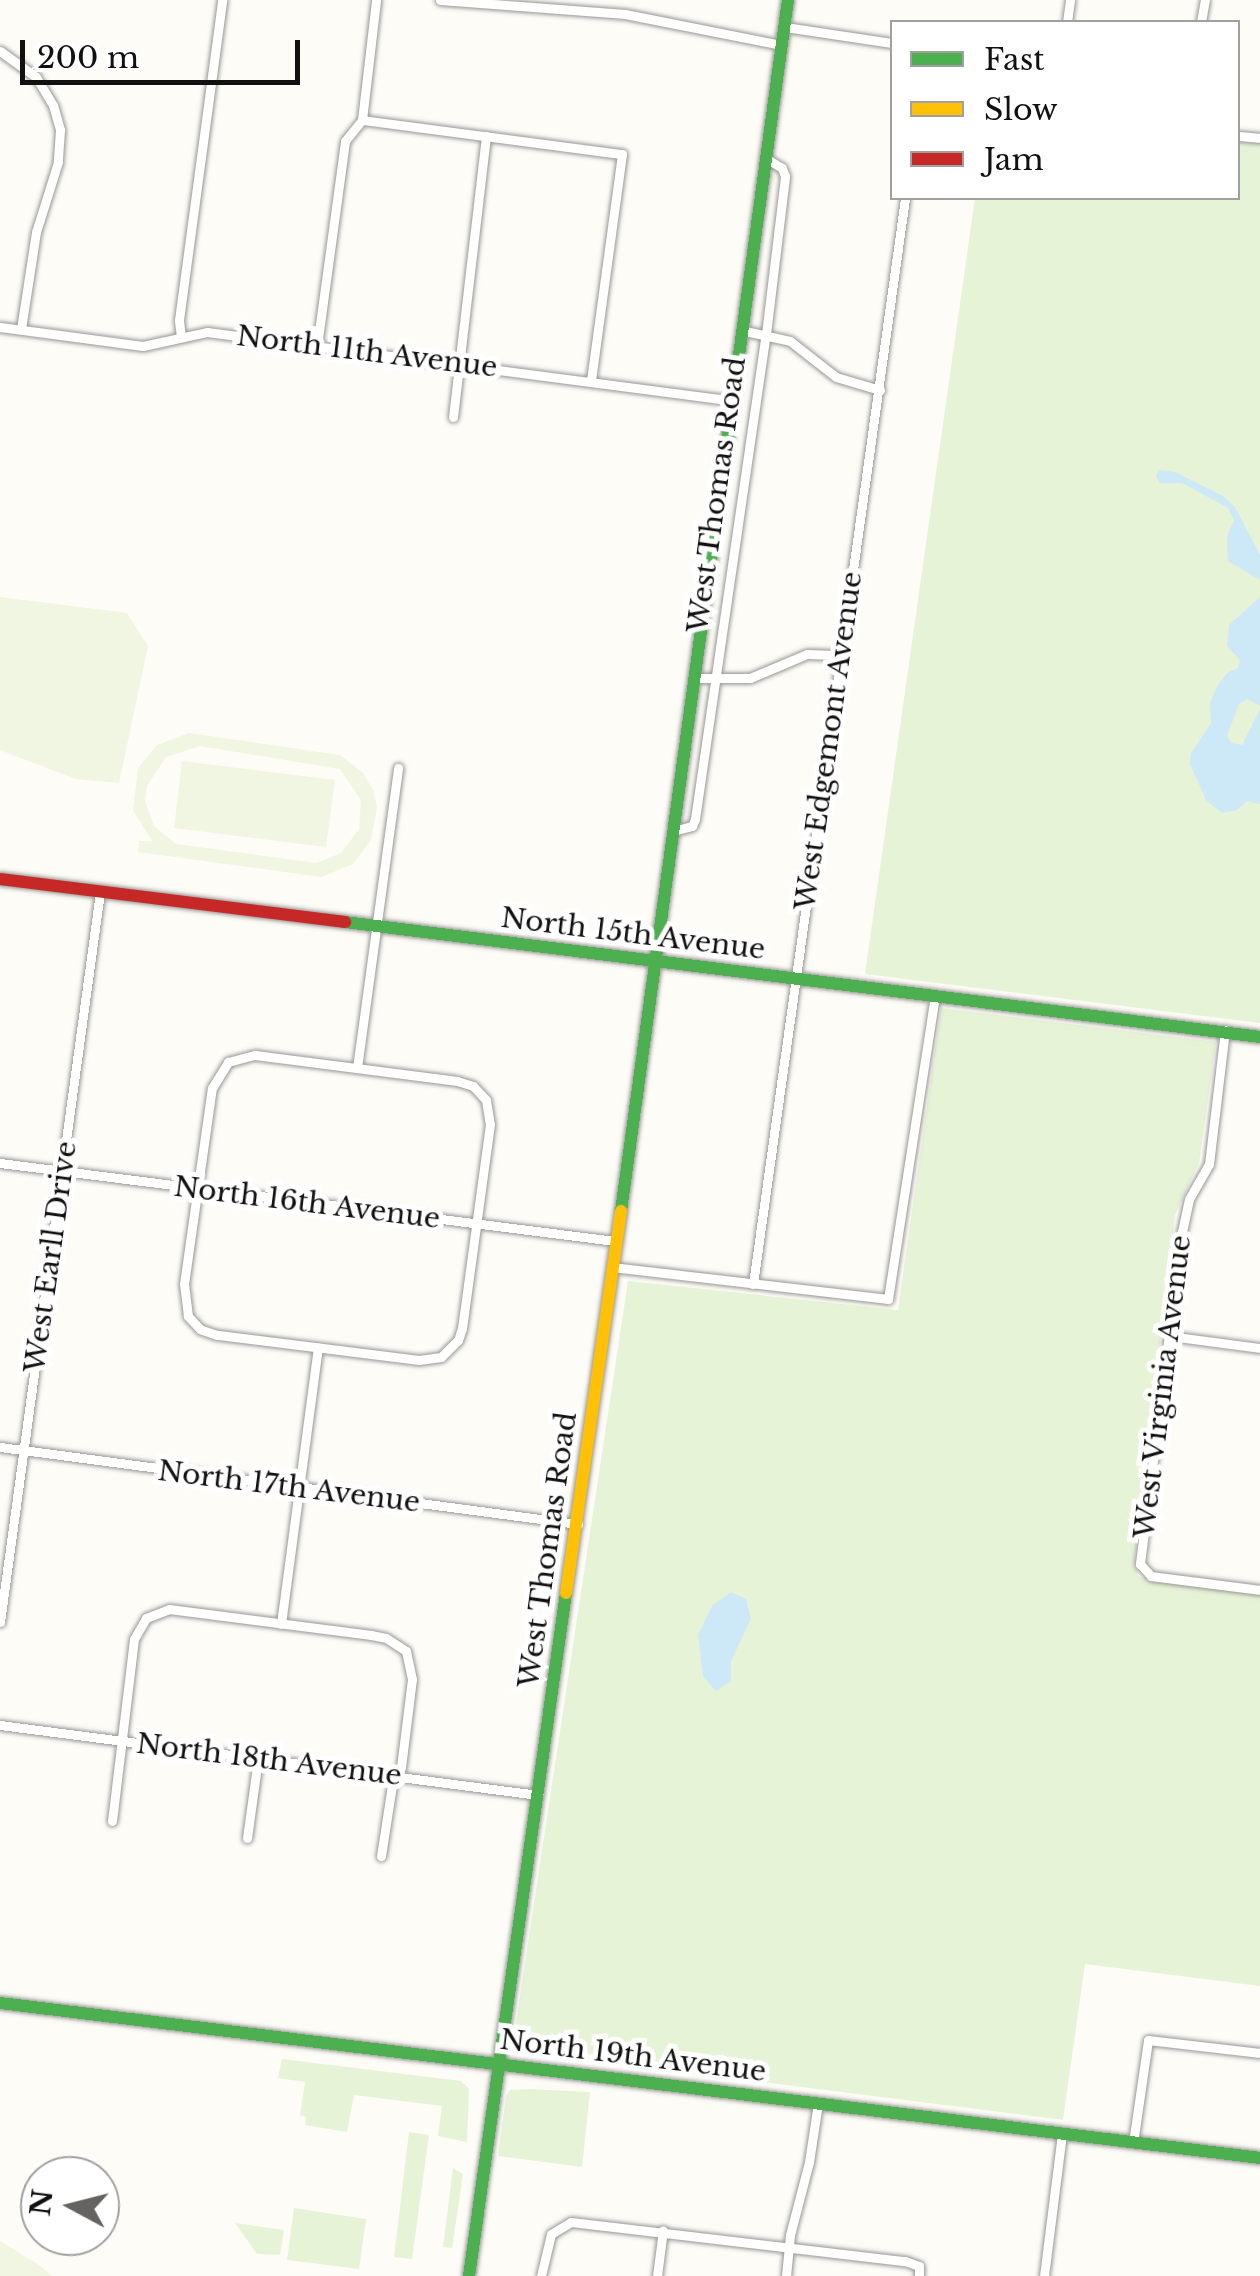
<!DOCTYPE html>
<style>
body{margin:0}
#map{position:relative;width:1260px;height:2276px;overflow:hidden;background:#fdfcf7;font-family:"Libre Baskerville",serif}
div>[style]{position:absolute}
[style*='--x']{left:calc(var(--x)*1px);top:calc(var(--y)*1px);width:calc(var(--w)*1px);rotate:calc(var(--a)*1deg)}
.green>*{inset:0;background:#e7f3d7}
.pitch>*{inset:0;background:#f0f6e1}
.water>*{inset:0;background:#cde8f7}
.roads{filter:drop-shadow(0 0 2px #979795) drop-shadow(0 0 2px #979795)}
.street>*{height:9px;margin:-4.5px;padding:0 4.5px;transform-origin:4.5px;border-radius:4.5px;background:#fffffe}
.fast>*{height:12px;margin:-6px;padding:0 6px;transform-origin:6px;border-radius:6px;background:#4caf50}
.slow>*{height:12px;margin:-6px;padding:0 6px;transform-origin:6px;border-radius:6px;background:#ffc107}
.jam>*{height:12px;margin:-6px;padding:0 6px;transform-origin:6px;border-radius:6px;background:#c62828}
span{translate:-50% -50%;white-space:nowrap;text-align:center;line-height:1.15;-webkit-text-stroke:10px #fff;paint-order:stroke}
.street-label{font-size:28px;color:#111}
.legend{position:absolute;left:890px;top:20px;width:350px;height:180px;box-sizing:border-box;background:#fff;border:2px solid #a0a0a0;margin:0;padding:12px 18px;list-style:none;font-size:30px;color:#111}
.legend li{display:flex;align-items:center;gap:20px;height:50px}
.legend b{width:50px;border:2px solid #a0a0a0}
.north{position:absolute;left:20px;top:2156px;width:100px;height:100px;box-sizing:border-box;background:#fff;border:2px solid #a0a0a0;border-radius:50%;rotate:277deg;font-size:28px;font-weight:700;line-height:40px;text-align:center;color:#111}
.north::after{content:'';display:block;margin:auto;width:35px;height:45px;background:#646362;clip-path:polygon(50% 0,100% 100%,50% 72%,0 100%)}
.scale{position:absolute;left:20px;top:40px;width:280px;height:45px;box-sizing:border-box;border:5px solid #111;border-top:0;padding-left:12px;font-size:30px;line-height:35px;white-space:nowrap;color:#111;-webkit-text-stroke:8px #fff;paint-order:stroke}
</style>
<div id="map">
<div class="green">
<i style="clip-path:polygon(1238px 141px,1260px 143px,1260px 1023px,865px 974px,975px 198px,1238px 198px)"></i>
<i style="clip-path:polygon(941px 1008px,1216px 1042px,1199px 1163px,1175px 1215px,1134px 1564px,1139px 1577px,1260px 1593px,1260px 1986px,1085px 1964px,1063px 2120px,523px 2052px,514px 2036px,628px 1281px,898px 1310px)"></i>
<i style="clip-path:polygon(282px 2059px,461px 2081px,469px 2089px,467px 2142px,438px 2136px,442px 2106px,354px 2095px,347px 2132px,305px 2125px,306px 2117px,300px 2115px,305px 2082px,278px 2078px)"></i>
<i style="clip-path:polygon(529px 2089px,590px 2092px,582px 2167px,498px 2156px,506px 2096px,510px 2090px)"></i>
<i style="clip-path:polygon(409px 2132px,429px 2135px,412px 2259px,394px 2257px)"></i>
<i style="clip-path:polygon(453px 2168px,463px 2174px,452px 2248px,443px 2247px)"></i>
<i style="clip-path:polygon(294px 2208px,366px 2219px,359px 2269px,287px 2260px)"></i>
<i style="clip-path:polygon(235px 2223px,284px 2230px,280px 2255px,257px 2254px)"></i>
</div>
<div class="pitch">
<i style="clip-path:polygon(0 597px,127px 613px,148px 646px,119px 783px,76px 779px,0 750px)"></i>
<i style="clip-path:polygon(evenodd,189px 733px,340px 755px,363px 773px,373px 790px,377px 807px,371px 840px,353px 864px,321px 877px,138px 852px,139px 841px,152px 841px,133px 810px,138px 768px,157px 745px,189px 733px,200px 746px,340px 769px,361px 800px,359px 829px,341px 853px,316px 863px,176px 844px,154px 826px,145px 801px,147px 786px,166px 757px,200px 746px)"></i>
<i style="clip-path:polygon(182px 761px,335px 780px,326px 847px,174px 828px)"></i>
<i style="clip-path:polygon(0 2241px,39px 2265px,52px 2276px,0 2276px)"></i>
</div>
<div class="water">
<i style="clip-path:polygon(1159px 470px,1175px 472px,1223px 496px,1235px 507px,1260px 555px,1260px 580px,1228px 561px,1227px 536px,1234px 520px,1228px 508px,1182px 483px,1160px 483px,1156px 476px)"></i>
<i style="clip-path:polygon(1260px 597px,1260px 706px,1247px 699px,1239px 704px,1227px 736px,1231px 743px,1242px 745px,1260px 709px,1260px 804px,1247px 801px,1237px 810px,1222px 813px,1206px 800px,1190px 764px,1191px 753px,1211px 723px,1210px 703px,1218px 685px,1227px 673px,1238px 668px,1240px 660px,1227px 646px,1229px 625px)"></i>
<i style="clip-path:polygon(731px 1592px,746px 1599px,751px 1619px,731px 1661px,731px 1681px,716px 1691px,703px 1676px,698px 1635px,712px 1606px)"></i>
</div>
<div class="roads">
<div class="street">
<i style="--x:440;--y:0;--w:186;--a:4.3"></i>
<i style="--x:625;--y:14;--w:160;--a:11.2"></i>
<i style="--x:1067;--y:22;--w:22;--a:-82"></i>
<i style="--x:1201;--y:22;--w:22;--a:-80"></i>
<i style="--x:785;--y:27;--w:108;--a:8.5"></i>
<i style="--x:0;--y:51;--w:44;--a:35.8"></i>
<i style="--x:36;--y:77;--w:33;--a:59"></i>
<i style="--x:53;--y:105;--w:26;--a:74"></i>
<i style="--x:60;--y:130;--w:32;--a:94"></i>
<i style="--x:58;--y:162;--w:73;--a:107.4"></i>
<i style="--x:36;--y:232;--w:98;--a:98.8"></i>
<i style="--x:362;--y:120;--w:262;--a:7.5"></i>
<i style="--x:622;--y:154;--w:229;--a:97.8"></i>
<i style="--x:1238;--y:136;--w:22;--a:5"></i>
<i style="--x:0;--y:327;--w:144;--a:7.6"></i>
<i style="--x:143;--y:346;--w:66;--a:-12.3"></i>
<i style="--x:207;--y:332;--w:532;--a:7.45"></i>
<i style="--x:745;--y:331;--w:46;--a:12.5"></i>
<i style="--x:790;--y:341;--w:58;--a:38"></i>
<i style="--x:836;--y:377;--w:46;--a:16.5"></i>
<i style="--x:181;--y:337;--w:17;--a:-97"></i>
<i style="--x:179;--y:320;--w:323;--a:-82.3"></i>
<i style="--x:317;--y:346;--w:207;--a:-82.2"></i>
<i style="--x:345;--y:141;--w:27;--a:-51"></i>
<i style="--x:362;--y:120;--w:121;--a:-83.3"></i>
<i style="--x:453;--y:417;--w:283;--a:-83.3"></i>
<i style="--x:696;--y:678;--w:54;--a:0"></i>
<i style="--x:750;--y:678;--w:62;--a:-22.8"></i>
<i style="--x:807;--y:654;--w:36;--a:2"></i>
<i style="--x:673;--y:831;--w:20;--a:-15"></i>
<i style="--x:692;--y:826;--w:8;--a:-67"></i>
<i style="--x:695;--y:819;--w:490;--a:-81.7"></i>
<i style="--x:766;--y:334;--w:159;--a:-83.1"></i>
<i style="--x:785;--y:176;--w:9;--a:-111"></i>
<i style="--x:782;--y:168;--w:17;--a:-149"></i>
<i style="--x:1225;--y:1030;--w:135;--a:96.8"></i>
<i style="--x:1209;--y:1164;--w:40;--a:119.7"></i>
<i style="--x:1189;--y:1199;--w:33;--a:102"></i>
<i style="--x:1182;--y:1231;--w:336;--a:97.2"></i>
<i style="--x:1140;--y:1564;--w:16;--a:47"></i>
<i style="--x:1151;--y:1576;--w:110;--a:7.3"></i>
<i style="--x:255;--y:1055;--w:204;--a:7.3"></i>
<i style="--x:457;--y:1081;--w:17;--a:17"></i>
<i style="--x:473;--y:1086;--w:19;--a:47"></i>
<i style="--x:486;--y:1100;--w:24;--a:81"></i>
<i style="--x:490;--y:1124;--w:206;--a:97.8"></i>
<i style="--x:462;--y:1328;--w:13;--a:108"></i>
<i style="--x:458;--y:1340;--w:24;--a:135"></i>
<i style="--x:441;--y:1357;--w:22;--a:172"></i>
<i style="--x:419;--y:1360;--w:204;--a:-172.9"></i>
<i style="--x:217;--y:1335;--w:18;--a:-161"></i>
<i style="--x:200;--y:1329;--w:18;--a:-133"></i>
<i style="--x:188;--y:1316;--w:32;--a:-97"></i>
<i style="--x:184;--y:1284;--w:198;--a:-81.9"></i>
<i style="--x:212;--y:1088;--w:31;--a:-58"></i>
<i style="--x:228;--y:1062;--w:28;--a:-15"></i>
<i style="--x:357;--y:1068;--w:303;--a:-82.2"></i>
<i style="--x:0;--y:1163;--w:620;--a:7.23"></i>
<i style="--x:612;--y:1267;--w:278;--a:6.6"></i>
<i style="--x:888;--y:1299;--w:306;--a:-81.2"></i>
<i style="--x:753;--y:1284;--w:1097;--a:-82.03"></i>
<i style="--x:1169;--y:1336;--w:92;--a:7.5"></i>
<i style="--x:0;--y:1447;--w:583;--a:7.59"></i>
<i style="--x:0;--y:1622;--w:737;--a:-82.2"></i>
<i style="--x:281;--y:1624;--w:279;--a:-82.4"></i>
<i style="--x:0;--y:1725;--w:543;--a:7.41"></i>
<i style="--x:112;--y:1821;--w:183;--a:-83.1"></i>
<i style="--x:134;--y:1639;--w:24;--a:-60"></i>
<i style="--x:146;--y:1618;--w:25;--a:-21"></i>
<i style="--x:169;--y:1609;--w:204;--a:7.3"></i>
<i style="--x:371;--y:1635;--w:15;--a:11"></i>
<i style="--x:386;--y:1638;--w:24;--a:33"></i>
<i style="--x:406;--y:1651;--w:29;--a:78"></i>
<i style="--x:412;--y:1679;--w:89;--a:97.1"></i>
<i style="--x:401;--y:1767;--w:20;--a:117"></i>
<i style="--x:392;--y:1785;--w:72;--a:98.8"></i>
<i style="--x:247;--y:1838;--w:80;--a:-82.1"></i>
<i style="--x:1133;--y:2143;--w:104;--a:-81.7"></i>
<i style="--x:1148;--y:2040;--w:113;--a:6.6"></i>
<i style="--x:541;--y:2276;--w:43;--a:-76.6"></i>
<i style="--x:551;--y:2234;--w:23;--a:-31"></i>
<i style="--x:571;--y:2222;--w:336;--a:6.7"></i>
<i style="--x:905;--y:2261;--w:15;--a:20"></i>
<i style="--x:919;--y:2266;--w:10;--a:90"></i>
<i style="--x:657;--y:2276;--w:46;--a:-82.6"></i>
<i style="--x:786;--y:2276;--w:41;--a:-84.4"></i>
<i style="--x:790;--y:2235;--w:75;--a:-75.4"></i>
<i style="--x:809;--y:2162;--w:60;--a:-81.3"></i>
<i style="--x:1044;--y:2276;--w:143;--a:-82.8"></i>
</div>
<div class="fast">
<i style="--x:345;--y:922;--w:922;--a:7.16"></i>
<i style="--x:621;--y:1211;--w:1222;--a:-82.15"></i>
<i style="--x:0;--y:2003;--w:1269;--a:7.01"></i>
<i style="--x:469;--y:2276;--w:690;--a:-81.92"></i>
</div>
<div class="slow">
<i style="--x:566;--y:1593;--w:386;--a:-81.8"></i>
</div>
<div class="jam">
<i style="--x:0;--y:879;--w:348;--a:7.1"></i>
</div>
</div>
<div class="street-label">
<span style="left:367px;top:352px;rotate:7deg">North 11th Avenue</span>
<span style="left:717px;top:495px;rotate:-82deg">West Thomas Road</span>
<span style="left:829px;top:741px;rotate:-82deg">West Edgemont Avenue</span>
<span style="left:633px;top:934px;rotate:7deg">North 15th Avenue</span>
<span style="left:307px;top:1203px;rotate:7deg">North 16th Avenue</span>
<span style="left:51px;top:1257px;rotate:-82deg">West Earll Drive</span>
<span style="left:1163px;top:1387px;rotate:-83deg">West Virginia Avenue</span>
<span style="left:289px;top:1487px;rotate:7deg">North 17th Avenue</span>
<span style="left:548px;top:1550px;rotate:-82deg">West Thomas Road</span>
<span style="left:269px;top:1760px;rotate:7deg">North 18th Avenue</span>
<span style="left:633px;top:2056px;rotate:7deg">North 19th Avenue</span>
</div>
<ul class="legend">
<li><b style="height:12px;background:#4caf50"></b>Fast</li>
<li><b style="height:12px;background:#ffc107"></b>Slow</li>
<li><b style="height:12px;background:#c62828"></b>Jam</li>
</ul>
<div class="north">N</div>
<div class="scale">200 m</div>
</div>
